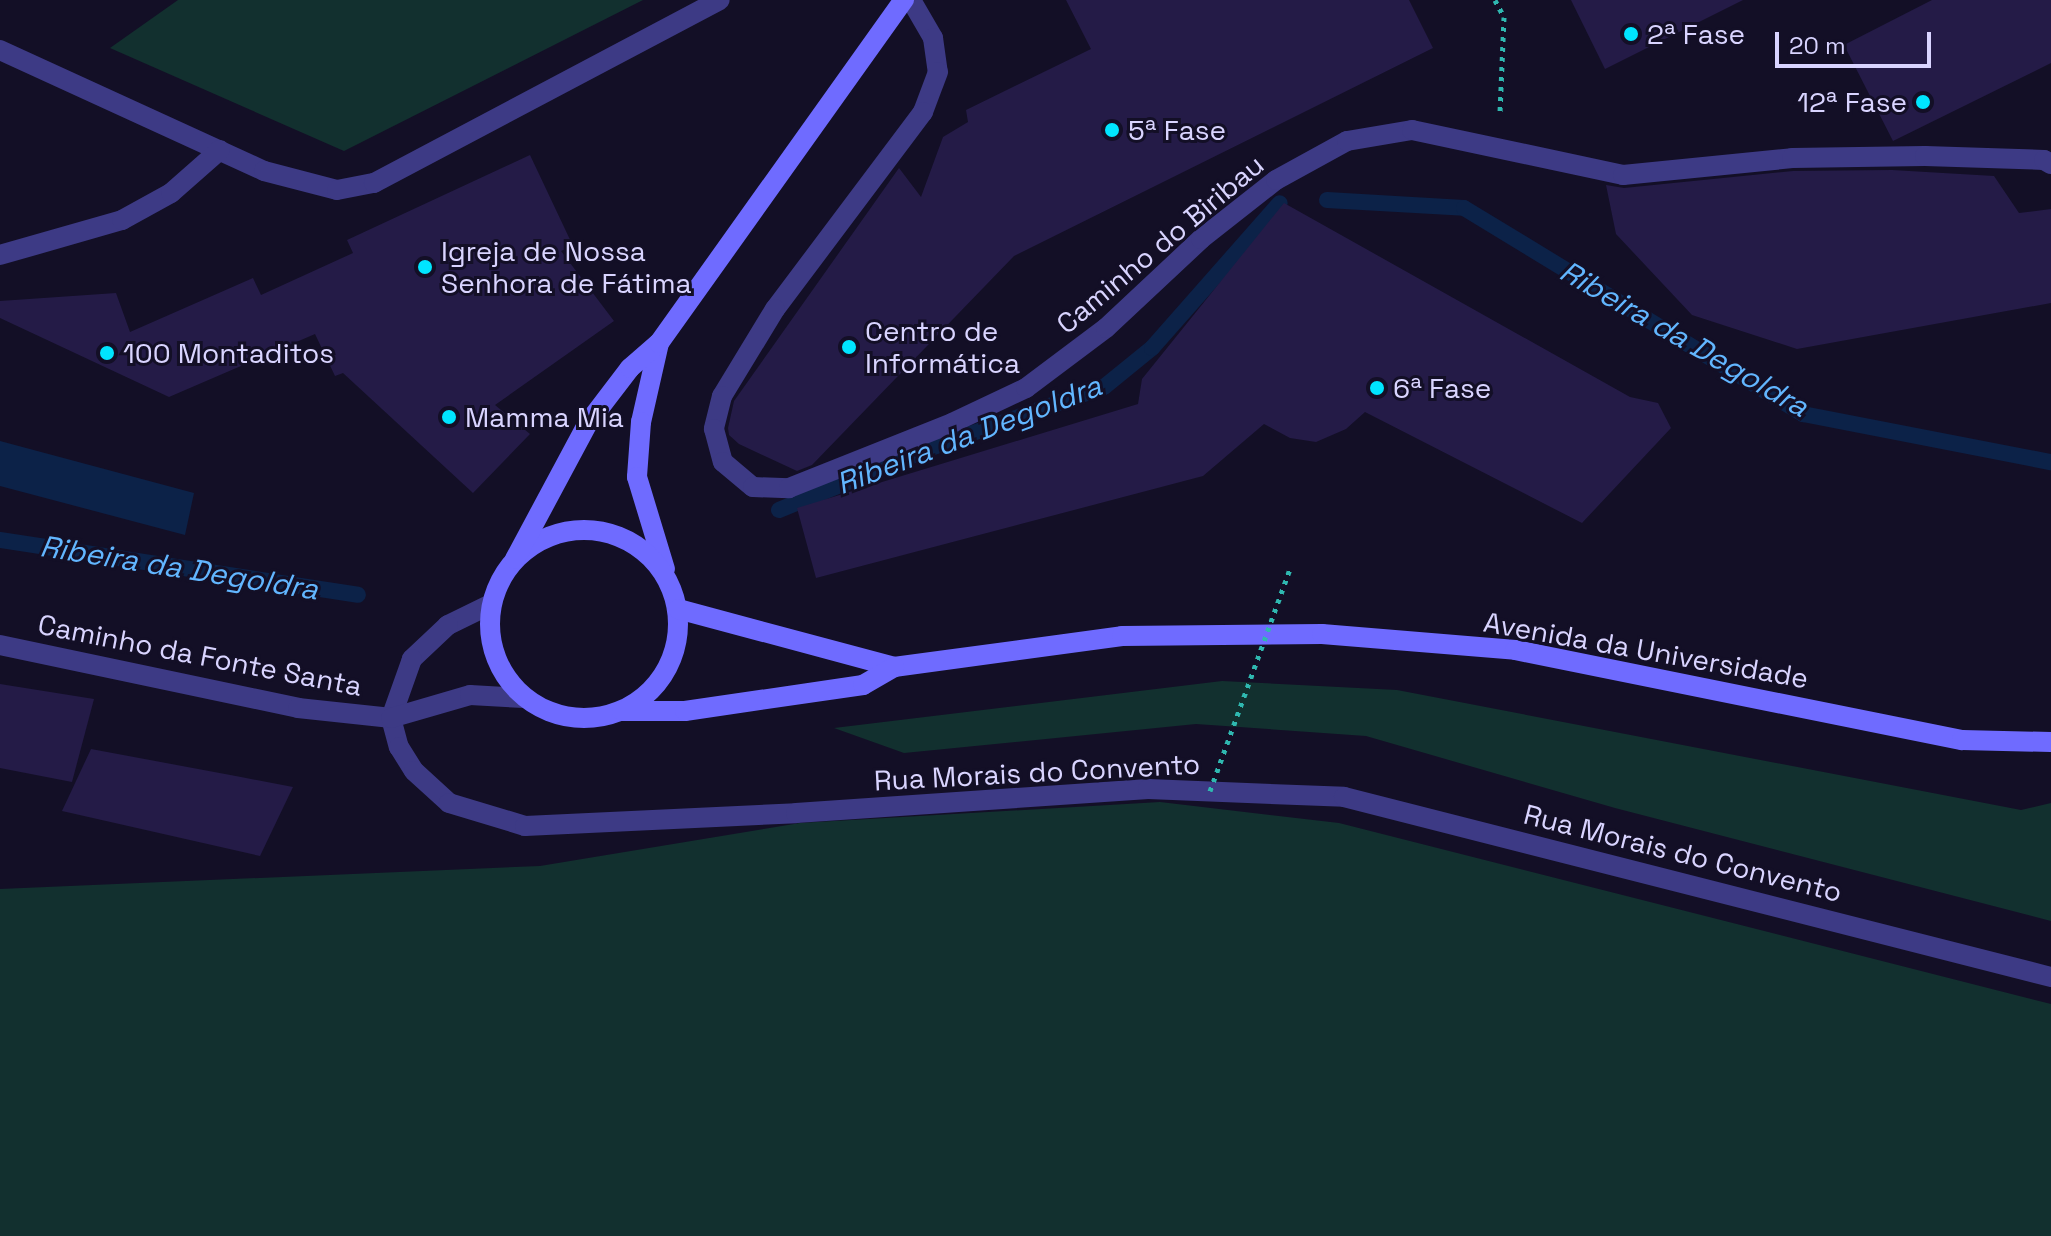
<!DOCTYPE html>
<meta charset="utf-8">
<style>
body{margin:0}
#map{position:relative;width:2051px;height:1236px;overflow:hidden;background:#130f26;font-family:"Space Grotesk",sans-serif}
div>[style]{position:absolute}
[style*='--x']{left:calc(var(--x)*1px);top:calc(var(--y)*1px);width:calc(var(--w)*1px);rotate:calc(var(--a)*1deg)}
.green>*{inset:0;background:#12302f}
.water>*{inset:0;background:#0c2248}
.stream>*{height:16px;margin:-8px;padding:0 8px;transform-origin:8px;border-radius:8px;background:#0c2248}
.building>*{inset:0;background:#241b47}
.path>*{height:5px;margin-top:-2.5px;transform-origin:0;background:repeating-linear-gradient(90deg,#2fb8b0 0 4px,transparent 0 10px)}
.street>*{height:20px;margin:-10px;padding:0 10px;transform-origin:10px;border-radius:10px;background:#3d3a85}
.secondary>*{height:20px;margin:-10px;padding:0 10px;transform-origin:10px;border-radius:10px;background:#6f6bff}
.secondary>.ring{margin:-10px;padding:0;box-sizing:content-box;background:none;border:20px solid #6f6bff;border-radius:50%}
.path-bridge>*{height:5px;margin-top:-2.5px;transform-origin:0;background:repeating-linear-gradient(90deg,#2fb8b0 0 4px,transparent 0 10px)}
.dots>*{width:22px;height:22px;translate:-50% -50%;box-sizing:border-box;border:4px solid #130f26;border-radius:50%}
span{translate:-50% -50%;white-space:nowrap;text-align:center;line-height:1.15;-webkit-text-stroke:6px #130f26;paint-order:stroke}
.poi-label{font-size:28px;color:#d9d4ff}
.left{translate:0 -50%;text-align:left}
.right{translate:-100% -50%;text-align:right}
.street-label{font-size:28px;color:#d9d4ff}
.water-label{font-size:30px;color:#62b6ff;font-style:italic}
.scale{position:absolute;left:1775px;top:32px;width:156px;height:36px;box-sizing:border-box;border:4px solid #d9d4ff;border-top:0;padding-left:10px;font-size:24px;line-height:28px;white-space:nowrap;color:#d9d4ff;-webkit-text-stroke:6px #130f26;paint-order:stroke}
</style>
<div id="map">
<div class="green">
<i style="clip-path:polygon(178px 0,643px 0,344px 151px,110px 48px)"></i>
<i style="clip-path:polygon(1222px 681px,1397px 690px,2021px 810px,2051px 803px,2051px 921px,1615px 808px,1366px 736px,1196px 724px,904px 753px,834px 728px)"></i>
<i style="clip-path:polygon(1160px 802px,1339px 823px,2051px 1004px,2051px 1236px,0 1236px,0 889px,540px 866px,800px 823px)"></i>
</div>
<div class="water">
<i style="clip-path:polygon(0 441px,194px 493px,185px 535px,0 486px)"></i>
</div>
<div class="stream">
<i style="--x:1327;--y:200;--w:137;--a:3.3"></i>
<i style="--x:1464;--y:208;--w:397;--a:31.3"></i>
<i style="--x:1803;--y:414;--w:253;--a:11"></i>
<i style="--x:779;--y:510;--w:170;--a:-22.2"></i>
<i style="--x:936;--y:446;--w:178;--a:-19.4"></i>
<i style="--x:1104;--y:387;--w:62;--a:-39.1"></i>
<i style="--x:1152;--y:348;--w:193;--a:-48.6"></i>
<i style="--x:0;--y:540;--w:362;--a:8.7"></i>
</div>
<div class="building">
<i style="clip-path:polygon(1066px 0,1409px 0,1433px 48px,1014px 256px,812px 465px,797px 471px,739px 444px,729px 435px,728px 428px,734px 401px,899px 168px,921px 197px,943px 137px,968px 122px,966px 110px,1091px 49px)"></i>
<i style="clip-path:polygon(1571px 0,1743px 0,1605px 69px)"></i>
<i style="clip-path:polygon(1932px 0,2051px 0,2051px 63px,1893px 141px,1844px 45px)"></i>
<i style="clip-path:polygon(530px 155px,573px 246px,561px 251px,614px 321px,495px 405px,530px 434px,473px 493px,343px 373px,335px 376px,315px 334px,169px 397px,0 318px,0 301px,116px 293px,130px 332px,253px 278px,261px 295px,353px 253px,347px 240px)"></i>
<i style="clip-path:polygon(1892px 170px,1994px 176px,2019px 213px,2051px 209px,2051px 303px,1797px 349px,1692px 315px,1616px 234px,1606px 185px,1624px 188px,1793px 171px)"></i>
<i style="clip-path:polygon(1284px 203px,1630px 397px,1658px 403px,1671px 428px,1582px 523px,1365px 412px,1346px 429px,1316px 442px,1290px 438px,1264px 424px,1203px 476px,816px 578px,797px 508px,1138px 404px,1142px 379px)"></i>
<i style="clip-path:polygon(0 684px,94px 699px,72px 782px,0 768px)"></i>
<i style="clip-path:polygon(91px 749px,241px 777px,293px 787px,260px 856px,62px 811px)"></i>
</div>
<div class="path">
<i style="--x:1495;--y:0;--w:19;--a:62"></i>
<i style="--x:1504;--y:17;--w:96;--a:92.4"></i>
</div>
<div class="street">
<i style="--x:911;--y:0;--w:44;--a:59.9"></i>
<i style="--x:933;--y:38;--w:34;--a:82"></i>
<i style="--x:938;--y:72;--w:43;--a:110.6"></i>
<i style="--x:923;--y:112;--w:246;--a:126.9"></i>
<i style="--x:775;--y:309;--w:102;--a:121.3"></i>
<i style="--x:722;--y:396;--w:34;--a:104"></i>
<i style="--x:714;--y:429;--w:34;--a:75"></i>
<i style="--x:723;--y:462;--w:39;--a:40"></i>
<i style="--x:753;--y:487;--w:36;--a:2"></i>
<i style="--x:789;--y:488;--w:175;--a:-21.7"></i>
<i style="--x:952;--y:423;--w:82;--a:-25.3"></i>
<i style="--x:1026;--y:388;--w:100;--a:-36.9"></i>
<i style="--x:1106;--y:328;--w:130;--a:-43.1"></i>
<i style="--x:1201;--y:239;--w:95;--a:-38.2"></i>
<i style="--x:1276;--y:180;--w:81;--a:-28.8"></i>
<i style="--x:1347;--y:141;--w:66;--a:-9.6"></i>
<i style="--x:1412;--y:130;--w:216;--a:12"></i>
<i style="--x:1623;--y:175;--w:170;--a:-5.7"></i>
<i style="--x:1792;--y:158;--w:133;--a:-0.9"></i>
<i style="--x:1925;--y:156;--w:119;--a:1.9"></i>
<i style="--x:2044;--y:160;--w:8;--a:30"></i>
<i style="--x:0;--y:50;--w:290;--a:24.6"></i>
<i style="--x:264;--y:171;--w:75;--a:14.6"></i>
<i style="--x:337;--y:190;--w:38;--a:-11"></i>
<i style="--x:374;--y:183;--w:391;--a:-27.9"></i>
<i style="--x:0;--y:255;--w:127;--a:-16"></i>
<i style="--x:122;--y:220;--w:56;--a:-28.9"></i>
<i style="--x:171;--y:193;--w:65;--a:-41.3"></i>
<i style="--x:489;--y:605;--w:46;--a:154"></i>
<i style="--x:448;--y:625;--w:50;--a:136.6"></i>
<i style="--x:412;--y:659;--w:63;--a:109.6"></i>
<i style="--x:391;--y:718;--w:30;--a:75"></i>
<i style="--x:399;--y:747;--w:28;--a:58"></i>
<i style="--x:414;--y:771;--w:47;--a:42.4"></i>
<i style="--x:449;--y:803;--w:79;--a:16.8"></i>
<i style="--x:525;--y:826;--w:271;--a:-2.7"></i>
<i style="--x:796;--y:813;--w:353;--a:-3.9"></i>
<i style="--x:1148;--y:789;--w:196;--a:2.3"></i>
<i style="--x:1344;--y:797;--w:730;--a:14.28"></i>
<i style="--x:0;--y:645;--w:305;--a:11.9"></i>
<i style="--x:298;--y:708;--w:94;--a:6.1"></i>
<i style="--x:391;--y:718;--w:82;--a:-16.2"></i>
<i style="--x:470;--y:695;--w:54;--a:3.2"></i>
</div>
<div class="secondary">
<i style="--x:659;--y:343;--w:81;--a:102.8"></i>
<i style="--x:641;--y:422;--w:55;--a:94.2"></i>
<i style="--x:637;--y:477;--w:96;--a:73.1"></i>
<i class="ring" style="left:490px;top:530px;width:168px;height:168px"></i>
<i style="--x:515;--y:559;--w:154;--a:-61.8"></i>
<i style="--x:588;--y:423;--w:69;--a:-52.6"></i>
<i style="--x:630;--y:368;--w:38;--a:-41"></i>
<i style="--x:659;--y:343;--w:422;--a:-54.5"></i>
<i style="--x:678;--y:609;--w:224;--a:15"></i>
<i style="--x:894;--y:667;--w:230;--a:-7.7"></i>
<i style="--x:1122;--y:636;--w:200;--a:-0.6"></i>
<i style="--x:1322;--y:634;--w:194;--a:4.7"></i>
<i style="--x:1515;--y:650;--w:456;--a:11.4"></i>
<i style="--x:1962;--y:740;--w:89;--a:1.3"></i>
<i style="--x:622;--y:711;--w:63;--a:0"></i>
<i style="--x:685;--y:711;--w:180;--a:-8.3"></i>
<i style="--x:863;--y:685;--w:36;--a:-30"></i>
</div>
<div class="path-bridge">
<i style="--x:1210;--y:791;--w:236;--a:-70.2"></i>
</div>
<div class="dots">
<i style="left:1631px;top:34px;background:#00e5ff"></i>
<i style="left:1923px;top:102px;background:#00e5ff"></i>
<i style="left:1112px;top:130px;background:#00e5ff"></i>
<i style="left:425px;top:267px;background:#00e5ff"></i>
<i style="left:849px;top:347px;background:#00e5ff"></i>
<i style="left:107px;top:353px;background:#00e5ff"></i>
<i style="left:1377px;top:388px;background:#00e5ff"></i>
<i style="left:449px;top:417px;background:#00e5ff"></i>
</div>
<div class="poi-label">
<span class="left" style="left:1647px;top:34px">2ª Fase</span>
<span class="right" style="left:1907px;top:102px">12ª Fase</span>
<span class="left" style="left:1128px;top:130px">5ª Fase</span>
<span class="left" style="left:441px;top:267px">Igreja de Nossa<br>Senhora de Fátima</span>
<span class="left" style="left:865px;top:347px">Centro de<br>Informática</span>
<span class="left" style="left:123px;top:353px">100 Montaditos</span>
<span class="left" style="left:1393px;top:388px">6ª Fase</span>
<span class="left" style="left:465px;top:417px">Mamma Mia</span>
</div>
<div class="street-label">
<span style="left:1160px;top:244px;rotate:-40deg">Caminho do Biribau</span>
<span style="left:1646px;top:650px;rotate:10deg">Avenida da Universidade</span>
<span style="left:200px;top:655px;rotate:11deg">Caminho da Fonte Santa</span>
<span style="left:1037px;top:772px;rotate:-3deg">Rua Morais do Convento</span>
<span style="left:1683px;top:853px;rotate:14deg">Rua Morais do Convento</span>
</div>
<div class="water-label">
<span style="left:1684px;top:339px;rotate:30deg">Ribeira da Degoldra</span>
<span style="left:969px;top:435px;rotate:-21deg">Ribeira da Degoldra</span>
<span style="left:179px;top:568px;rotate:9deg">Ribeira da Degoldra</span>
</div>
<div class="scale">20 m</div>
</div>
